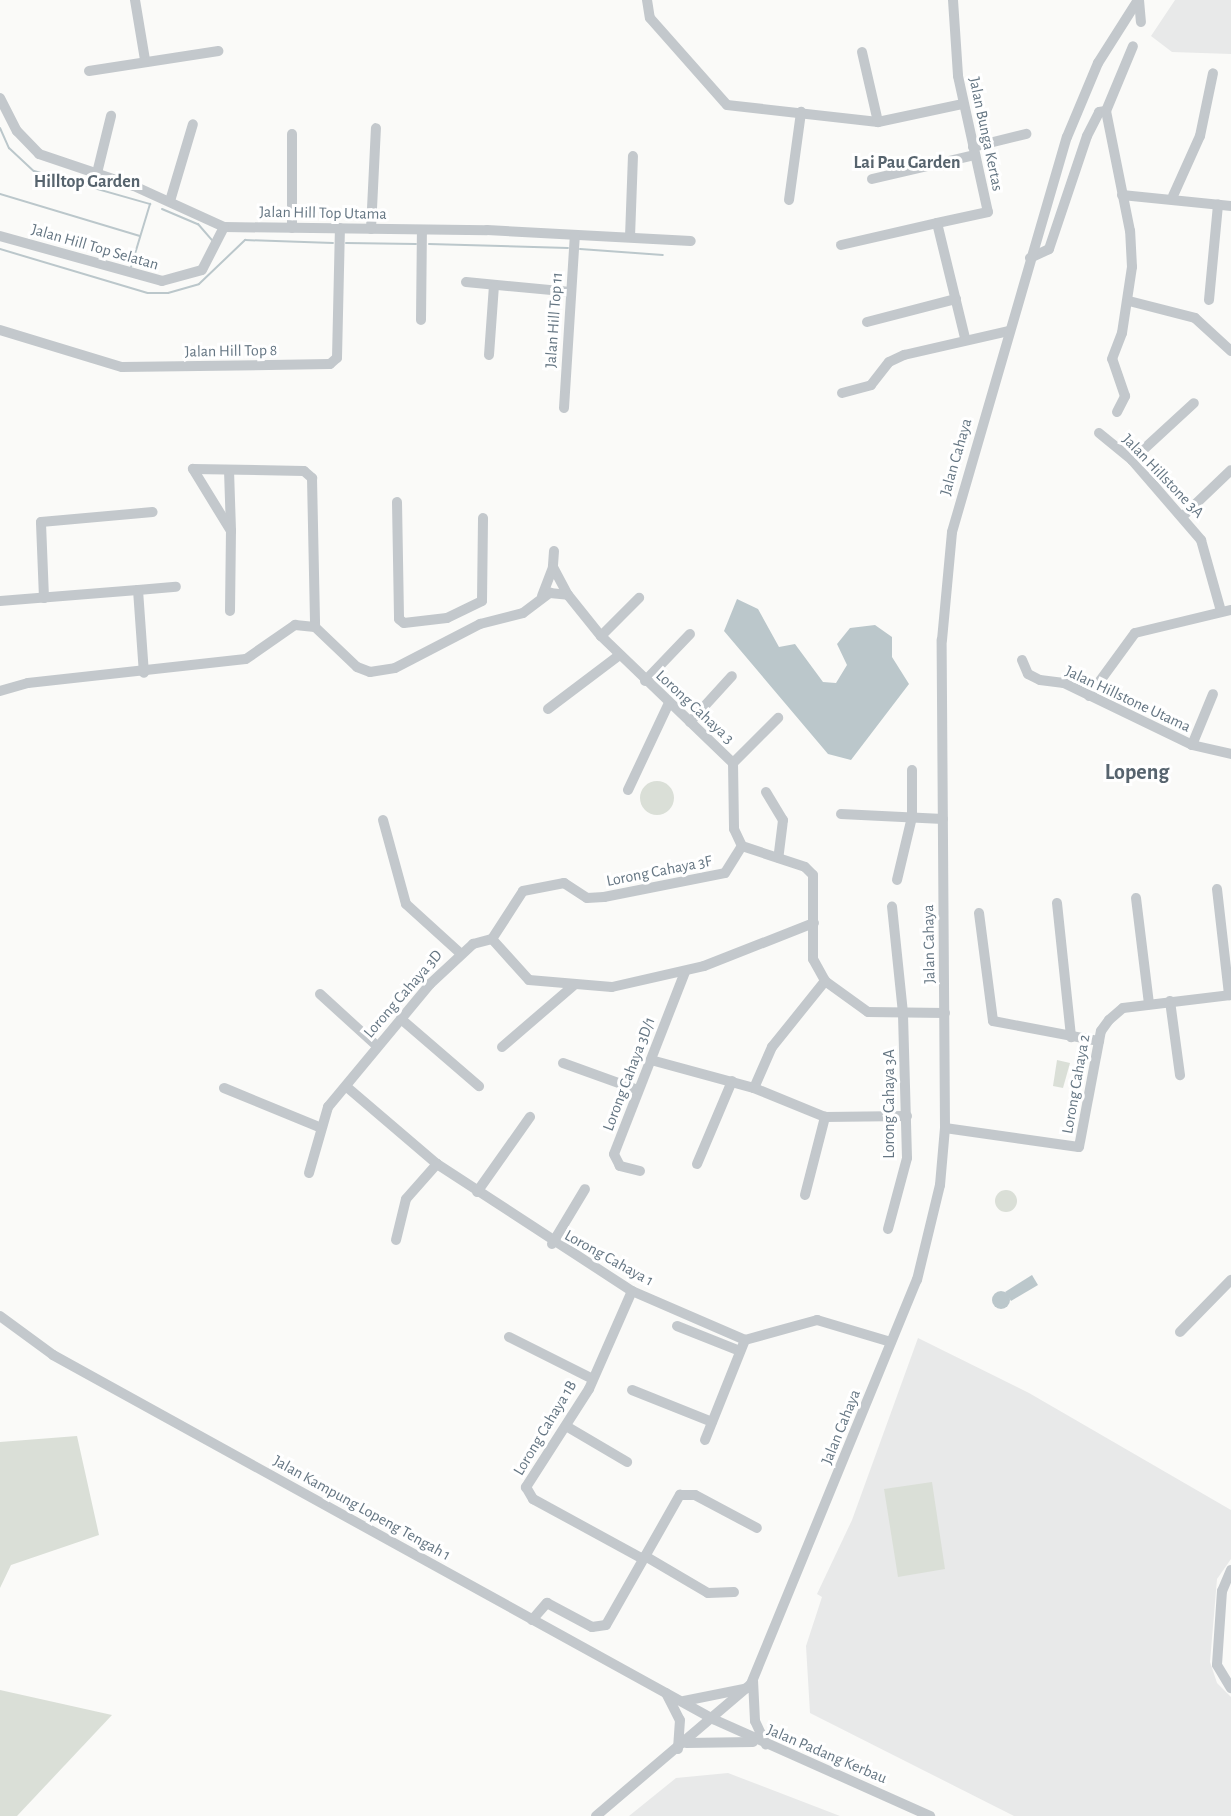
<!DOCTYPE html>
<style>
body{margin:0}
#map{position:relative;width:1231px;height:1816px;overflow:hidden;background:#fafaf8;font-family:"Alegreya Sans",sans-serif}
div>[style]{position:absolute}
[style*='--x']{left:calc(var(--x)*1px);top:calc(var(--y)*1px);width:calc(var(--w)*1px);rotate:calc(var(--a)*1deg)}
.built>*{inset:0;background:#e8e9e9}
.green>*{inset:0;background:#dadfd7}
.round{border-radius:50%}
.water>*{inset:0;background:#bbc7cb}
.stream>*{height:2px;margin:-1px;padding:0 1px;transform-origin:1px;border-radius:1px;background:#bbc7cb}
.minor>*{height:10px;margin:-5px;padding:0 5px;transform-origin:5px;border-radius:5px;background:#c3c8cc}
span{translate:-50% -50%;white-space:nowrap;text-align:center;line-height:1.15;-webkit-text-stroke:6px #fff;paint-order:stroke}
.street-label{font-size:16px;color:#657683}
.neighbourhood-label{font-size:18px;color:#57646e;font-weight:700}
.district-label{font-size:22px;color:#57646e;font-weight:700}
</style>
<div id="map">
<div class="built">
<i style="clip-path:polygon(1175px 0,1231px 0,1231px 54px,1172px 52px,1151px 36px)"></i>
<i style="clip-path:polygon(918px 1338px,1029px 1393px,1231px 1510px,1231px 1559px,1217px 1579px,1210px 1662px,1217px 1683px,1231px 1697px,1231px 1816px,1014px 1816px,810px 1713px,806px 1646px,822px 1597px,817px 1594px,852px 1520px)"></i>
<i style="clip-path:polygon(728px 1773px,840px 1816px,629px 1816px,676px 1778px)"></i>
</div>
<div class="green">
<i class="round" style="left:640px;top:781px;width:34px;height:34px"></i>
<i style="clip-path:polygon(1057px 1060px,1070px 1063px,1063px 1088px,1053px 1086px)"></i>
<i class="round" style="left:995px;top:1190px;width:22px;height:22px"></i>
<i style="clip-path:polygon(77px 1436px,99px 1535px,11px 1565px,0 1588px,0 1442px)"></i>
<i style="clip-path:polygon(932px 1482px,945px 1569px,898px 1577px,884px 1489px)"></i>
<i style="clip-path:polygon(0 1690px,112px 1715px,17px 1816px,0 1816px)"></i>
</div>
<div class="water">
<i style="clip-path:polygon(737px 599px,758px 609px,779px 647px,795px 644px,823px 682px,836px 683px,847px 665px,837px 644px,850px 628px,875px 625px,892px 637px,892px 657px,909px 684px,851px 760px,828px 754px,724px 631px)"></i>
<i style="clip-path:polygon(1032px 1275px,1038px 1285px,1011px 1301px,1005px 1292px)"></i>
<i class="round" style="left:992px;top:1291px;width:18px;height:18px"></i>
</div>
<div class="stream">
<i style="--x:0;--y:128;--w:22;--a:66"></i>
<i style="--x:9;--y:148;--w:34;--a:43"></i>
<i style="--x:34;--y:171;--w:121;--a:15.9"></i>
<i style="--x:0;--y:194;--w:146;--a:16.7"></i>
<i style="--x:162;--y:209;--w:39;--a:23"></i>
<i style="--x:198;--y:224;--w:21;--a:49"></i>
<i style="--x:346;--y:243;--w:70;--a:0.8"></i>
<i style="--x:429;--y:244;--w:139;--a:1.6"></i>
<i style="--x:0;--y:249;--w:154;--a:16.6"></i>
<i style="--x:148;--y:293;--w:20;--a:0"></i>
<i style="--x:168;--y:293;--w:32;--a:-16"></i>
<i style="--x:199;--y:284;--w:64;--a:-43.7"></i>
<i style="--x:245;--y:240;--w:88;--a:2"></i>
<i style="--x:580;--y:249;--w:83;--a:4.1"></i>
<i style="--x:131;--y:267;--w:66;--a:-73.2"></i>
</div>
<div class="minor">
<i style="--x:135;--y:0;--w:61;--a:80.5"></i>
<i style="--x:647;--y:0;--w:18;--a:81"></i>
<i style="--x:650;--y:18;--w:116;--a:48.5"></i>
<i style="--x:727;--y:105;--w:152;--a:6.4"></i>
<i style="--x:878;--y:122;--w:87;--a:-12"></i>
<i style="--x:953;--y:0;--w:76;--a:86.2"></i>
<i style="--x:958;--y:76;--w:139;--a:77.6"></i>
<i style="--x:988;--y:212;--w:52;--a:167.8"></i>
<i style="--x:937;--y:223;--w:118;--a:76.3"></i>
<i style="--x:1139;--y:0;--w:22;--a:85"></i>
<i style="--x:862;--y:52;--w:72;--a:77.1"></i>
<i style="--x:89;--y:71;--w:131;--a:-8.8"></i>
<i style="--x:0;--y:98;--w:37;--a:63"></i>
<i style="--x:17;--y:131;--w:32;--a:46"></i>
<i style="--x:39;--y:154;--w:100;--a:18.6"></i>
<i style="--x:134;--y:186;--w:99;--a:24.5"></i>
<i style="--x:224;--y:227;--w:263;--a:0.7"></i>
<i style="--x:487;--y:230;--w:204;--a:3.1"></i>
<i style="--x:973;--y:147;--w:55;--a:-13.8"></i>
<i style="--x:97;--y:173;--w:59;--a:-76.2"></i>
<i style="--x:872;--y:179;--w:106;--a:-13.1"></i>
<i style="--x:1122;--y:195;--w:110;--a:5.8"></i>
<i style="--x:1173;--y:196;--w:66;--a:-65.8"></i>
<i style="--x:1200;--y:136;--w:64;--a:-78.3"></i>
<i style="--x:789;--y:200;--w:89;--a:-82.2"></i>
<i style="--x:170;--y:201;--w:80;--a:-73.4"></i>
<i style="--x:292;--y:228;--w:94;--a:-90"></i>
<i style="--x:371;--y:229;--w:101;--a:-87.2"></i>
<i style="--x:0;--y:236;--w:168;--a:15.5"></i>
<i style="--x:162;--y:281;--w:41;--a:-15.4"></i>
<i style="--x:202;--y:270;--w:48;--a:-62.9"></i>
<i style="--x:630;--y:237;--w:81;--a:-87.9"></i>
<i style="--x:841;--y:245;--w:98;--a:-12.9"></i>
<i style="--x:1030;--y:258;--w:21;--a:-25"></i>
<i style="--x:1049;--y:249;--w:119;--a:-71.4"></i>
<i style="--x:1087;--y:136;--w:27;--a:-63"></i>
<i style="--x:1099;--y:112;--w:7;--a:-8"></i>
<i style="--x:466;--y:282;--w:105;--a:5.4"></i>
<i style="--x:1209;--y:300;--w:96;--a:-84.6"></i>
<i style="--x:1129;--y:301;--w:68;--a:14.4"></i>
<i style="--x:1195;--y:318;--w:49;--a:42.5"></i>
<i style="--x:421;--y:320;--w:90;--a:-89.4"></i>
<i style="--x:867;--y:322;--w:92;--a:-14.5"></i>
<i style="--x:0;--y:330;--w:127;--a:16.9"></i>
<i style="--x:122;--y:367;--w:208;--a:-0.8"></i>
<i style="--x:330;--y:364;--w:9;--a:-41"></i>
<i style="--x:337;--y:358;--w:130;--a:-88.7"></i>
<i style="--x:489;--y:355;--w:69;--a:-85.9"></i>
<i style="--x:842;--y:393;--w:30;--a:-15"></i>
<i style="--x:871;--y:385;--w:29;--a:-52"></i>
<i style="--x:889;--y:362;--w:17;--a:-25"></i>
<i style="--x:904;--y:355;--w:108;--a:-12.9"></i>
<i style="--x:564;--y:408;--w:173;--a:-86.4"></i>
<i style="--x:1117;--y:412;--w:18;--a:-63"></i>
<i style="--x:1125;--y:396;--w:39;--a:-109"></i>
<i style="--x:1112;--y:359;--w:28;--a:-69"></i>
<i style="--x:1122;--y:333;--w:67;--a:-81.4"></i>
<i style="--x:1132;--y:267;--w:36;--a:-93"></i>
<i style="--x:1130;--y:231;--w:122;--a:-101.3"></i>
<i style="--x:1106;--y:111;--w:70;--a:-67.4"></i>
<i style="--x:1099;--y:433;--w:43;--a:39.3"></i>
<i style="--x:1132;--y:460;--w:106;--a:49.2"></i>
<i style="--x:1201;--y:540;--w:74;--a:74.3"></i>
<i style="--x:1132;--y:460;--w:84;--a:-42.6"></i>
<i style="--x:229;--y:470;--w:61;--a:88.1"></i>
<i style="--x:397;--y:502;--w:117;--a:89"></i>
<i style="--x:399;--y:619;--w:6;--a:39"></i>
<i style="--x:404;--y:623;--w:43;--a:-6.6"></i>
<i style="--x:447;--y:618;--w:39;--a:-26"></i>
<i style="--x:482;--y:601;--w:83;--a:-89.3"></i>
<i style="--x:1183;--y:516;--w:66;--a:-43.8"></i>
<i style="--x:554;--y:551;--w:16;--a:94"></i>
<i style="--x:553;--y:567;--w:32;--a:62"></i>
<i style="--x:568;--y:595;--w:53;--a:51.2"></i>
<i style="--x:601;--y:636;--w:183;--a:43.9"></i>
<i style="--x:733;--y:763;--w:66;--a:89.1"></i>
<i style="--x:734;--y:829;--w:19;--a:65"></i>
<i style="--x:742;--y:846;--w:66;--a:18.4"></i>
<i style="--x:805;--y:867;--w:11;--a:45"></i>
<i style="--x:813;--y:875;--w:84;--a:90"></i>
<i style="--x:813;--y:959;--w:25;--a:61"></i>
<i style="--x:825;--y:981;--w:53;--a:35.8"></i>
<i style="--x:868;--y:1012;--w:77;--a:0.7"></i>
<i style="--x:138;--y:590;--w:38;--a:-5"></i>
<i style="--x:542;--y:596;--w:31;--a:-69"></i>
<i style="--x:44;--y:598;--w:76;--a:-92.3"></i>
<i style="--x:41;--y:522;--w:112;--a:-5.1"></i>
<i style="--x:0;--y:601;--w:138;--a:-4.6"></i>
<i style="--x:138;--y:590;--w:83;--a:85.9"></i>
<i style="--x:230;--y:611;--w:80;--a:-89.3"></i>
<i style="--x:231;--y:531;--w:73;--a:-121.5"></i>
<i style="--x:193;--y:469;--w:111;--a:1"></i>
<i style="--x:304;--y:471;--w:11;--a:41"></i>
<i style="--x:312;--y:478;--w:149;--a:88.8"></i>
<i style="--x:315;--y:627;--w:58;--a:43.6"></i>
<i style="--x:357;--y:667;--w:14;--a:21"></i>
<i style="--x:370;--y:672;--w:25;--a:-9"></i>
<i style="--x:395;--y:668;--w:96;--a:-27.4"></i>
<i style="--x:480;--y:624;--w:44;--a:-14.3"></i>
<i style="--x:523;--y:613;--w:34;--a:-37"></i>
<i style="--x:550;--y:593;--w:18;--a:6"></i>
<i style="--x:601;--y:636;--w:54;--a:-45"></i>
<i style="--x:1022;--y:660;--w:15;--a:67"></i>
<i style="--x:1028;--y:674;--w:13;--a:27"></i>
<i style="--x:1040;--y:680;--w:24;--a:7"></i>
<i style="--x:1064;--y:683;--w:142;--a:25.8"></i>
<i style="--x:1192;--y:745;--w:40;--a:13"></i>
<i style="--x:645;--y:681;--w:65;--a:-46.2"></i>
<i style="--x:0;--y:691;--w:29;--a:-16"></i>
<i style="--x:28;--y:683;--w:219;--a:-6.3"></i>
<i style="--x:246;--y:659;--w:60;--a:-34.8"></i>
<i style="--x:295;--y:625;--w:20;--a:6"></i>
<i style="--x:1089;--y:696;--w:78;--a:-53.9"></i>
<i style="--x:1135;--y:633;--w:99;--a:-13.5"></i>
<i style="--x:548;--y:709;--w:88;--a:-37.1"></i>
<i style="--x:690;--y:722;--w:62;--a:-47.6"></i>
<i style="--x:1192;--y:745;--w:55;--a:-67.6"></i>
<i style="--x:733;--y:763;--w:64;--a:-45"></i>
<i style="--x:628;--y:790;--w:96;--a:-64.8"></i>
<i style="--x:766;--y:792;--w:33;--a:59"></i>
<i style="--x:783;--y:820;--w:38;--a:97"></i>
<i style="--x:841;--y:814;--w:102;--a:2.8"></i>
<i style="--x:383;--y:820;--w:87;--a:74.7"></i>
<i style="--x:406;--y:904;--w:72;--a:42.2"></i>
<i style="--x:897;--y:880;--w:65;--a:-76.6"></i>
<i style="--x:912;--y:817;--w:47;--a:-90"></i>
<i style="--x:1217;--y:889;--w:107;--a:83.5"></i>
<i style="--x:1136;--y:898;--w:107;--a:83"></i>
<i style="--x:1057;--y:903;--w:135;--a:84"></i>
<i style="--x:979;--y:913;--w:109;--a:82.6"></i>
<i style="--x:993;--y:1021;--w:108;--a:10.7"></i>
<i style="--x:492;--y:939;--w:57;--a:-57.1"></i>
<i style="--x:523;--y:891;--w:42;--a:-11"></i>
<i style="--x:564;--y:883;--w:27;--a:33"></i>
<i style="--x:587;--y:898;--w:17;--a:-3"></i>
<i style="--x:604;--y:897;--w:123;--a:-11.2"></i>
<i style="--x:725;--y:873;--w:32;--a:-58"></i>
<i style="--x:320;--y:994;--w:77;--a:42.4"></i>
<i style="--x:1170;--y:1001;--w:75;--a:82.3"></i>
<i style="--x:401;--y:1019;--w:103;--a:40.7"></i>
<i style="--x:502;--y:1047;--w:94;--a:-40.7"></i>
<i style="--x:651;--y:1060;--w:107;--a:15.2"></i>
<i style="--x:754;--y:1088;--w:45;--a:-66.3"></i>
<i style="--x:772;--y:1047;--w:85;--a:-51.2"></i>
<i style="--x:563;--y:1063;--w:80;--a:19.8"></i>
<i style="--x:224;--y:1088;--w:103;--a:22.3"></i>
<i style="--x:348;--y:1088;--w:117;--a:40.5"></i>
<i style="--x:437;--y:1164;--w:233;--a:33.1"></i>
<i style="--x:632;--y:1291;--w:123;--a:23.4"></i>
<i style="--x:745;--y:1340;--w:75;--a:-15.5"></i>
<i style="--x:817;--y:1320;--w:77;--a:16.6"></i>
<i style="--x:754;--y:1088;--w:77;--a:22.2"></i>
<i style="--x:825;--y:1117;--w:82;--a:-0.7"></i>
<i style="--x:945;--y:1128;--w:135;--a:8.1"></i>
<i style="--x:1079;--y:1147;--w:118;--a:-79.3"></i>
<i style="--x:1101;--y:1031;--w:14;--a:-54"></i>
<i style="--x:1109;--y:1020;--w:18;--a:-41"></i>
<i style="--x:1123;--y:1008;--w:109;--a:-6.9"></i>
<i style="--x:697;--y:1164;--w:90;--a:-67.1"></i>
<i style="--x:640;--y:1171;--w:21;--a:-166"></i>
<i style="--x:620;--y:1166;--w:13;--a:-117"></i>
<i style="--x:614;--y:1154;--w:195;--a:-68.7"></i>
<i style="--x:309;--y:1173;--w:69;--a:-73.9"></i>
<i style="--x:328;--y:1107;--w:160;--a:-50.3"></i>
<i style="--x:430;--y:984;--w:59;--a:-42.9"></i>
<i style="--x:473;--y:944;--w:20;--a:-15"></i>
<i style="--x:492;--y:939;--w:55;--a:47.9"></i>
<i style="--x:529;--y:980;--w:83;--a:4.8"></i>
<i style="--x:612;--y:987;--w:94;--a:-12.9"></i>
<i style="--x:704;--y:966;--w:118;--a:-21.4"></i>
<i style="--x:477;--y:1192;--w:92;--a:-54.8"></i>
<i style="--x:805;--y:1195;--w:81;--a:-75.6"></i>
<i style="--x:888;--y:1229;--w:73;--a:-75"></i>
<i style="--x:907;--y:1158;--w:145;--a:-91.6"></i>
<i style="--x:903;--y:1013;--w:107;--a:-95.9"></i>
<i style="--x:396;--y:1240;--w:42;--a:-76.3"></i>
<i style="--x:406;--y:1199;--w:47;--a:-48.5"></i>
<i style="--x:552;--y:1244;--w:64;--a:-59"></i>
<i style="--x:632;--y:1291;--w:107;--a:113.7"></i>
<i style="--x:589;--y:1389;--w:117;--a:122.7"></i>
<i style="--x:526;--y:1487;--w:14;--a:60"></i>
<i style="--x:533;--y:1499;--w:125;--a:28.6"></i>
<i style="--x:0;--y:1316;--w:66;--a:36.3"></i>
<i style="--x:53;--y:1355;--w:754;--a:28.88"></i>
<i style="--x:713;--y:1719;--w:238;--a:24.1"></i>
<i style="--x:677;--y:1326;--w:68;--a:21.6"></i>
<i style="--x:1180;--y:1332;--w:73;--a:-45.6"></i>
<i style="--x:509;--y:1337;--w:92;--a:26.6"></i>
<i style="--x:632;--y:1390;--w:86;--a:21.8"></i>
<i style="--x:566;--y:1426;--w:71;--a:30.5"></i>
<i style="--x:705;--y:1440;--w:108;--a:-68.2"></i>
<i style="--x:645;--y:1556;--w:73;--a:30.4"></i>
<i style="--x:708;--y:1593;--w:26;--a:-2"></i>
<i style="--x:1231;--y:1570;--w:23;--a:113"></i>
<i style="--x:1222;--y:1591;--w:74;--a:93.9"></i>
<i style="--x:1217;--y:1665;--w:27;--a:59"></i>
<i style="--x:532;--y:1620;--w:23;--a:-49"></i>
<i style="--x:547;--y:1603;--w:51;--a:28.1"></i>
<i style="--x:592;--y:1627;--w:14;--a:-8"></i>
<i style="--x:606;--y:1625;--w:150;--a:-60.4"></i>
<i style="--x:680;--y:1495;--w:15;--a:0"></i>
<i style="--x:695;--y:1495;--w:70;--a:28"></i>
<i style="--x:753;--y:1680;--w:41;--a:87.2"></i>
<i style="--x:755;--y:1721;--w:26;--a:65"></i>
<i style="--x:666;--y:1693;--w:30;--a:63"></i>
<i style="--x:680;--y:1720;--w:29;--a:94"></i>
<i style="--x:684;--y:1701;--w:65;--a:-11.5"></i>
<i style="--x:686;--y:1743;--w:67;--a:-0.9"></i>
<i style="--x:596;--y:1816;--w:204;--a:-40.4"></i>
<i style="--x:751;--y:1684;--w:437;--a:-67.7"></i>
<i style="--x:917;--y:1280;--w:98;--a:-76.4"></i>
<i style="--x:940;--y:1185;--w:57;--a:-85"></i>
<i style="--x:945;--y:1128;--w:488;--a:-90.4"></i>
<i style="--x:942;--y:640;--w:108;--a:-84.7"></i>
<i style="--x:952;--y:532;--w:411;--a:-73.8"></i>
<i style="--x:1067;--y:137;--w:80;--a:-67.3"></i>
<i style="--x:1098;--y:63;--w:75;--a:-57.6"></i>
</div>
<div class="street-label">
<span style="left:986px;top:134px;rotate:78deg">Jalan Bunga Kertas</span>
<span style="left:323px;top:213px;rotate:1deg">Jalan Hill Top Utama</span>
<span style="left:95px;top:247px;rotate:16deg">Jalan Hill Top Selatan</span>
<span style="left:554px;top:320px;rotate:-86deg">Jalan Hill Top 11</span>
<span style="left:231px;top:351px;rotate:-1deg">Jalan Hill Top 8</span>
<span style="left:956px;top:457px;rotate:-74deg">Jalan Cahaya</span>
<span style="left:1163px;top:476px;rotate:46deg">Jalan Hillstone 3A</span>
<span style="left:1128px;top:699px;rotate:25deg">Jalan Hillstone Utama</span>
<span style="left:695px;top:707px;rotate:43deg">Lorong Cahaya 3</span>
<span style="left:659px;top:871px;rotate:-11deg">Lorong Cahaya 3F</span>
<span style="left:929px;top:944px;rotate:-91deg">Jalan Cahaya</span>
<span style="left:403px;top:994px;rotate:-49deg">Lorong Cahaya 3D</span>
<span style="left:629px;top:1074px;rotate:-69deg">Lorong Cahaya 3D/1</span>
<span style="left:1076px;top:1084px;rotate:-80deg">Lorong Cahaya 2</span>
<span style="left:889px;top:1104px;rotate:-90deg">Lorong Cahaya 3A</span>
<span style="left:609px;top:1258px;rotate:29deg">Lorong Cahaya 1</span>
<span style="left:841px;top:1427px;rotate:-68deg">Jalan Cahaya</span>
<span style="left:545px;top:1428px;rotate:-59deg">Lorong Cahaya 1B</span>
<span style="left:362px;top:1508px;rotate:29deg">Jalan Kampung Lopeng Tengah 1</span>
<span style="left:827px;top:1754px;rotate:23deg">Jalan Padang Kerbau</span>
</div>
<div class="neighbourhood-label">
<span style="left:907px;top:163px">Lai Pau Garden</span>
<span style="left:87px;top:182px">Hilltop Garden</span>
</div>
<div class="district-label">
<span style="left:1137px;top:773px">Lopeng</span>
</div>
</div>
